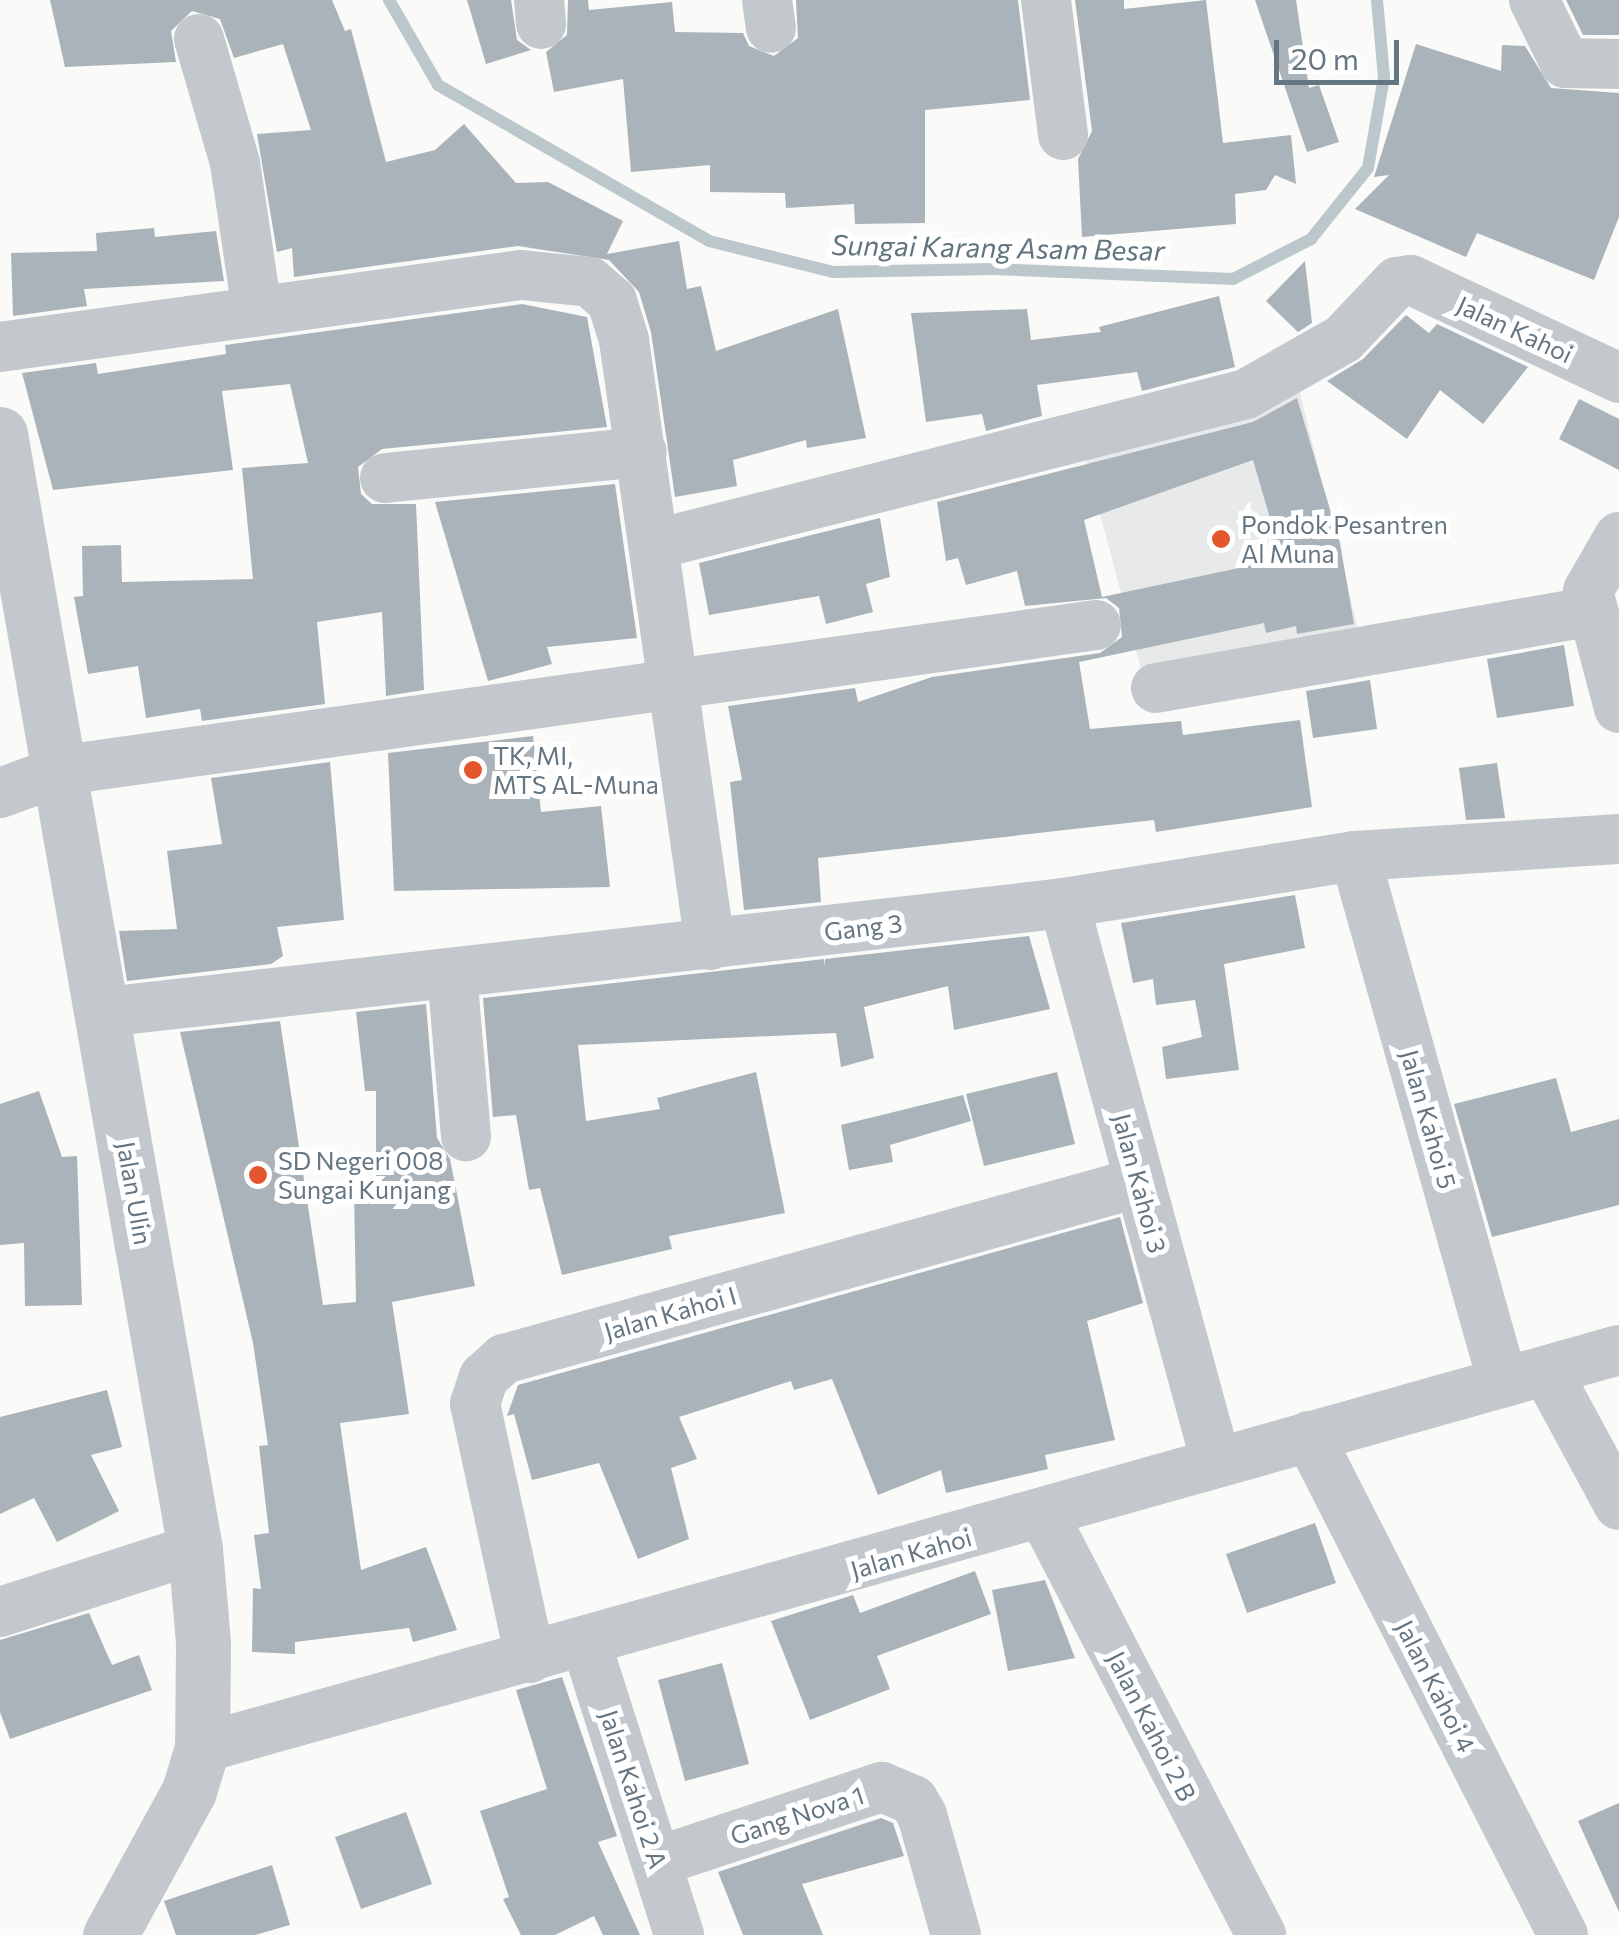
<!DOCTYPE html>
<style>
body{margin:0}
#map{position:relative;width:1619px;height:1935px;overflow:hidden;background:#fafaf8;font-family:Commissioner,sans-serif}
div>[style]{position:absolute}
[style*='--x']{left:calc(var(--x)*1px);top:calc(var(--y)*1px);width:calc(var(--w)*1px);rotate:calc(var(--a)*1deg)}
.built>*{inset:0;background:#e8e9e9}
.stream>*{height:12px;margin:-6px;padding:0 6px;transform-origin:6px;border-radius:6px;background:#bbc7cb}
.building>*{inset:0;background:#aab3b9}
.minor>*{height:50px;margin:-25px;padding:0 25px;transform-origin:25px;border-radius:25px;background:#c3c8cc}
.tertiary>*{height:55px;margin:-27.5px;padding:0 27.5px;transform-origin:27.5px;border-radius:27.5px;background:#c3c8cc}
.dots>*{width:28px;height:28px;translate:-50% -50%;box-sizing:border-box;border:5px solid #fff;border-radius:50%}
span{translate:-50% -50%;white-space:nowrap;text-align:center;line-height:1.15;-webkit-text-stroke:10px #fff;paint-order:stroke}
.street-label{font-size:25px;color:#657683}
.poi-label{font-size:25px;color:#657683}
.left{translate:0 -50%;text-align:left}
.water-label{font-size:28px;color:#60757c;font-style:italic}
.scale{position:absolute;left:1274px;top:40px;width:125px;height:45px;box-sizing:border-box;border:5px solid #657683;border-top:0;padding-left:12px;font-size:30px;line-height:35px;white-space:nowrap;color:#657683;-webkit-text-stroke:8px #fff;paint-order:stroke}
</style>
<div id="map">
<div class="built">
<i style="clip-path:polygon(1297px 381px,1359px 633px,1143px 677px,1082px 445px)"></i>
</div>
<div class="stream">
<i style="--x:389;--y:0;--w:98;--a:60"></i>
<i style="--x:438;--y:85;--w:313;--a:29.9"></i>
<i style="--x:709;--y:241;--w:128;--a:14"></i>
<i style="--x:833;--y:272;--w:160;--a:-1.1"></i>
<i style="--x:993;--y:269;--w:240;--a:2.4"></i>
<i style="--x:1233;--y:279;--w:88;--a:-27.1"></i>
<i style="--x:1311;--y:239;--w:91;--a:-51.2"></i>
<i style="--x:1368;--y:168;--w:92;--a:-80"></i>
<i style="--x:1384;--y:77;--w:77;--a:-95.2"></i>
</div>
<div class="building">
<i style="clip-path:polygon(50px 0,332px 0,345px 31px,351px 29px,386px 162px,435px 150px,464px 124px,516px 183px,548px 182px,623px 221px,607px 254px,679px 241px,687px 289px,701px 286px,716px 351px,838px 309px,866px 438px,807px 448px,806px 440px,733px 460px,737px 486px,675px 497px,651px 332px,639px 292px,609px 260px,518px 246px,294px 277px,292px 248px,277px 252px,257px 134px,311px 130px,283px 44px,234px 58px,220px 19px,192px 11px,171px 31px,176px 62px,65px 67px)"></i>
<i style="clip-path:polygon(467px 0,511px 0,517px 40px,531px 50px,486px 64px)"></i>
<i style="clip-path:polygon(568px 0,588px 0,589px 10px,672px 2px,675px 32px,743px 33px,749px 46px,774px 56px,798px 38px,796px 0,1018px 0,1030px 100px,925px 110px,925px 223px,855px 224px,854px 204px,786px 208px,785px 193px,710px 192px,710px 165px,631px 172px,623px 79px,554px 92px,546px 52px,567px 35px)"></i>
<i style="clip-path:polygon(1075px 0,1124px 0,1124px 9px,1206px 0,1223px 143px,1291px 135px,1296px 184px,1275px 175px,1266px 190px,1235px 194px,1236px 224px,1082px 237px,1078px 159px,1092px 131px)"></i>
<i style="clip-path:polygon(1255px 0,1296px 0,1309px 88px,1319px 85px,1339px 142px,1307px 152px)"></i>
<i style="clip-path:polygon(1566px 0,1619px 0,1619px 35px,1583px 35px)"></i>
<i style="clip-path:polygon(1416px 44px,1501px 71px,1502px 45px,1525px 46px,1551px 88px,1619px 93px,1619px 217px,1594px 280px,1477px 233px,1466px 257px,1355px 209px,1389px 175px,1374px 177px)"></i>
<i style="clip-path:polygon(154px 228px,155px 237px,216px 231px,224px 281px,84px 289px,87px 306px,13px 316px,11px 253px,97px 251px,96px 233px)"></i>
<i style="clip-path:polygon(1305px 261px,1312px 323px,1298px 332px,1266px 301px)"></i>
<i style="clip-path:polygon(1219px 296px,1235px 367px,1142px 391px,1137px 372px,1037px 385px,1042px 416px,986px 431px,982px 414px,926px 422px,911px 313px,1027px 309px,1031px 340px,1101px 332px,1099px 327px)"></i>
<i style="clip-path:polygon(522px 304px,587px 317px,607px 427px,382px 449px,358px 467px,361px 494px,372px 504px,416px 504px,424px 690px,386px 696px,382px 612px,317px 622px,325px 704px,202px 721px,200px 709px,146px 718px,138px 666px,88px 674px,74px 597px,83px 596px,82px 546px,121px 545px,122px 582px,253px 579px,242px 468px,308px 463px,290px 384px,222px 391px,233px 470px,53px 490px,22px 373px,96px 363px,98px 374px,226px 354px,225px 345px)"></i>
<i style="clip-path:polygon(1406px 315px,1429px 333px,1437px 324px,1528px 367px,1483px 424px,1440px 390px,1407px 439px,1327px 381px,1363px 359px)"></i>
<i style="clip-path:polygon(evenodd,1297px 398px,1340px 543px,1354px 624px,1297px 634px,1296px 626px,1266px 633px,1264px 623px,1079px 662px,1090px 729px,1181px 721px,1183px 735px,1300px 720px,1312px 807px,1156px 832px,1154px 820px,818px 858px,821px 902px,744px 910px,730px 782px,742px 780px,728px 706px,855px 688px,858px 702px,932px 677px,1100px 653px,1122px 637px,1119px 608px,1106px 598px,1025px 606px,1017px 571px,966px 585px,958px 558px,946px 561px,937px 502px,1253px 422px,1297px 398px,1253px 460px,1282px 559px,1102px 597px,1084px 520px,1253px 460px)"></i>
<i style="clip-path:polygon(1579px 399px,1619px 419px,1619px 470px,1559px 439px)"></i>
<i style="clip-path:polygon(615px 484px,637px 638px,547px 647px,552px 664px,488px 681px,435px 502px)"></i>
<i style="clip-path:polygon(880px 518px,890px 577px,866px 584px,873px 612px,826px 624px,819px 596px,709px 615px,699px 563px)"></i>
<i style="clip-path:polygon(1564px 645px,1574px 706px,1497px 718px,1487px 659px)"></i>
<i style="clip-path:polygon(1370px 680px,1377px 729px,1313px 738px,1306px 691px)"></i>
<i style="clip-path:polygon(533px 736px,541px 812px,601px 806px,610px 887px,394px 891px,388px 753px)"></i>
<i style="clip-path:polygon(330px 762px,344px 920px,277px 927px,283px 956px,271px 964px,127px 981px,119px 931px,177px 929px,167px 851px,222px 844px,211px 778px)"></i>
<i style="clip-path:polygon(1497px 763px,1505px 818px,1466px 820px,1459px 768px)"></i>
<i style="clip-path:polygon(1295px 895px,1305px 948px,1224px 964px,1239px 1070px,1166px 1079px,1162px 1047px,1202px 1037px,1195px 1000px,1156px 1005px,1153px 979px,1133px 983px,1121px 923px)"></i>
<i style="clip-path:polygon(1029px 936px,1050px 1009px,954px 1030px,948px 986px,864px 1007px,874px 1058px,841px 1067px,836px 1033px,578px 1045px,586px 1121px,660px 1109px,657px 1098px,756px 1072px,785px 1213px,669px 1236px,672px 1249px,562px 1275px,540px 1188px,529px 1190px,516px 1115px,493px 1117px,483px 998px,824px 959px,824px 967px,825px 959px)"></i>
<i style="clip-path:polygon(426px 1004px,437px 1138px,450px 1159px,475px 1286px,392px 1302px,409px 1414px,340px 1423px,361px 1570px,426px 1547px,457px 1630px,413px 1642px,409px 1628px,295px 1642px,295px 1654px,252px 1652px,253px 1588px,261px 1589px,254px 1535px,269px 1533px,259px 1446px,268px 1445px,253px 1343px,180px 1032px,280px 1021px,323px 1305px,356px 1302px,354px 1191px,376px 1187px,376px 1091px,365px 1091px,356px 1012px)"></i>
<i style="clip-path:polygon(1057px 1072px,1075px 1144px,984px 1166px,966px 1094px)"></i>
<i style="clip-path:polygon(1556px 1078px,1571px 1132px,1619px 1119px,1619px 1205px,1492px 1237px,1454px 1104px)"></i>
<i style="clip-path:polygon(39px 1091px,62px 1157px,77px 1156px,82px 1305px,25px 1306px,24px 1243px,0 1245px,0 1104px)"></i>
<i style="clip-path:polygon(963px 1095px,971px 1121px,890px 1145px,893px 1162px,849px 1170px,841px 1125px)"></i>
<i style="clip-path:polygon(1120px 1217px,1143px 1303px,1087px 1321px,1115px 1440px,1045px 1455px,1048px 1469px,946px 1493px,941px 1470px,878px 1495px,832px 1379px,794px 1390px,791px 1381px,679px 1417px,697px 1459px,671px 1468px,689px 1539px,638px 1559px,599px 1463px,532px 1480px,514px 1414px,507px 1416px,518px 1385px)"></i>
<i style="clip-path:polygon(107px 1390px,122px 1447px,91px 1455px,119px 1511px,57px 1542px,34px 1498px,0 1514px,0 1417px)"></i>
<i style="clip-path:polygon(1315px 1523px,1336px 1583px,1247px 1613px,1226px 1554px)"></i>
<i style="clip-path:polygon(975px 1571px,991px 1614px,877px 1656px,890px 1689px,810px 1720px,771px 1621px,853px 1595px,860px 1613px)"></i>
<i style="clip-path:polygon(1045px 1580px,1075px 1658px,1008px 1671px,992px 1590px)"></i>
<i style="clip-path:polygon(89px 1613px,112px 1665px,139px 1655px,152px 1690px,10px 1739px,0 1712px,0 1640px)"></i>
<i style="clip-path:polygon(722px 1663px,749px 1764px,685px 1781px,658px 1680px)"></i>
<i style="clip-path:polygon(562px 1677px,617px 1836px,598px 1842px,640px 1935px,603px 1935px,594px 1916px,555px 1935px,521px 1935px,503px 1899px,509px 1897px,480px 1811px,547px 1789px,516px 1690px)"></i>
<i style="clip-path:polygon(1619px 1803px,1619px 1912px,1578px 1821px)"></i>
<i style="clip-path:polygon(406px 1812px,432px 1884px,361px 1909px,335px 1837px)"></i>
<i style="clip-path:polygon(881px 1818px,893px 1823px,904px 1856px,802px 1884px,823px 1935px,743px 1935px,718px 1872px)"></i>
<i style="clip-path:polygon(272px 1865px,290px 1925px,255px 1935px,176px 1935px,164px 1901px)"></i>
</div>
<div class="minor">
<i style="--x:539;--y:0;--w:24;--a:85"></i>
<i style="--x:767;--y:0;--w:28;--a:82"></i>
<i style="--x:1046;--y:0;--w:136;--a:82.8"></i>
<i style="--x:1534;--y:0;--w:70;--a:63.8"></i>
<i style="--x:1565;--y:63;--w:54;--a:1.1"></i>
<i style="--x:199;--y:39;--w:129;--a:73.8"></i>
<i style="--x:235;--y:163;--w:149;--a:81.5"></i>
<i style="--x:0;--y:347;--w:526;--a:-7.87"></i>
<i style="--x:521;--y:275;--w:69;--a:5.8"></i>
<i style="--x:590;--y:282;--w:29;--a:41"></i>
<i style="--x:612;--y:301;--w:41;--a:72.9"></i>
<i style="--x:624;--y:340;--w:611;--a:81.91"></i>
<i style="--x:385;--y:478;--w:258;--a:-5.8"></i>
<i style="--x:1619;--y:537;--w:62;--a:119.9"></i>
<i style="--x:1588;--y:591;--w:121;--a:75.2"></i>
<i style="--x:657;--y:544;--w:608;--a:-14.29"></i>
<i style="--x:1246;--y:394;--w:112;--a:-29.6"></i>
<i style="--x:1343;--y:339;--w:79;--a:-46.5"></i>
<i style="--x:1397;--y:282;--w:14;--a:-8"></i>
<i style="--x:1411;--y:280;--w:230;--a:25.2"></i>
<i style="--x:1156;--y:688;--w:439;--a:-10"></i>
<i style="--x:0;--y:793;--w:67;--a:-20.1"></i>
<i style="--x:63;--y:770;--w:1043;--a:-7.99"></i>
<i style="--x:1355;--y:856;--w:547;--a:74.31"></i>
<i style="--x:1064;--y:903;--w:579;--a:74.79"></i>
<i style="--x:452;--y:973;--w:164;--a:85.1"></i>
<i style="--x:105;--y:1012;--w:965;--a:-6.48"></i>
<i style="--x:1064;--y:903;--w:295;--a:-9.2"></i>
<i style="--x:1355;--y:856;--w:265;--a:-3.7"></i>
<i style="--x:1547;--y:1372;--w:151;--a:61.6"></i>
<i style="--x:1309;--y:1436;--w:560;--a:63.02"></i>
<i style="--x:1044;--y:1516;--w:472;--a:62.6"></i>
<i style="--x:0;--y:1612;--w:205;--a:-17.9"></i>
<i style="--x:586;--y:1643;--w:306;--a:72.3"></i>
<i style="--x:530;--y:1658;--w:260;--a:-102.2"></i>
<i style="--x:475;--y:1404;--w:28;--a:-72"></i>
<i style="--x:484;--y:1377;--w:27;--a:-42"></i>
<i style="--x:504;--y:1359;--w:660;--a:-15.55"></i>
<i style="--x:202;--y:1748;--w:1472;--a:-15.69"></i>
<i style="--x:659;--y:1861;--w:235;--a:-18.4"></i>
<i style="--x:882;--y:1787;--w:34;--a:23"></i>
<i style="--x:913;--y:1800;--w:17;--a:59"></i>
<i style="--x:922;--y:1815;--w:125;--a:74.2"></i>
</div>
<div class="tertiary">
<i style="--x:0;--y:434;--w:1132;--a:80.08"></i>
<i style="--x:195;--y:1549;--w:94;--a:85.1"></i>
<i style="--x:203;--y:1643;--w:105;--a:90.5"></i>
<i style="--x:202;--y:1748;--w:45;--a:106.8"></i>
<i style="--x:189;--y:1791;--w:164;--a:118.7"></i>
</div>
<div class="dots">
<i style="left:1221px;top:539px;background:#e4572e"></i>
<i style="left:473px;top:770px;background:#e4572e"></i>
<i style="left:258px;top:1175px;background:#e4572e"></i>
</div>
<div class="street-label">
<span style="left:1515px;top:329px;rotate:25deg">Jalan Kahoi</span>
<span style="left:863px;top:927px;rotate:-7deg">Gang 3</span>
<span style="left:1429px;top:1119px;rotate:74deg">Jalan Kahoi 5</span>
<span style="left:1140px;top:1183px;rotate:75deg">Jalan Kahoi 3</span>
<span style="left:135px;top:1193px;rotate:80deg">Jalan Ulin</span>
<span style="left:670px;top:1313px;rotate:-16deg">Jalan Kahoi I</span>
<span style="left:911px;top:1553px;rotate:-16deg">Jalan Kahoi</span>
<span style="left:1436px;top:1686px;rotate:63deg">Jalan Kahoi 4</span>
<span style="left:1152px;top:1726px;rotate:63deg">Jalan Kahoi 2 B</span>
<span style="left:634px;top:1789px;rotate:72deg">Jalan Kahoi 2 A</span>
<span style="left:797px;top:1815px;rotate:-18deg">Gang Nova 1</span>
</div>
<div class="poi-label">
<span class="left" style="left:1241px;top:539px">Pondok Pesantren<br>Al Muna</span>
<span class="left" style="left:493px;top:770px">TK, MI,<br>MTS AL-Muna</span>
<span class="left" style="left:278px;top:1175px">SD Negeri 008<br>Sungai Kunjang</span>
</div>
<div class="water-label">
<span style="left:998px;top:247px;rotate:1deg">Sungai Karang Asam Besar</span>
</div>
<div class="scale">20 m</div>
</div>
